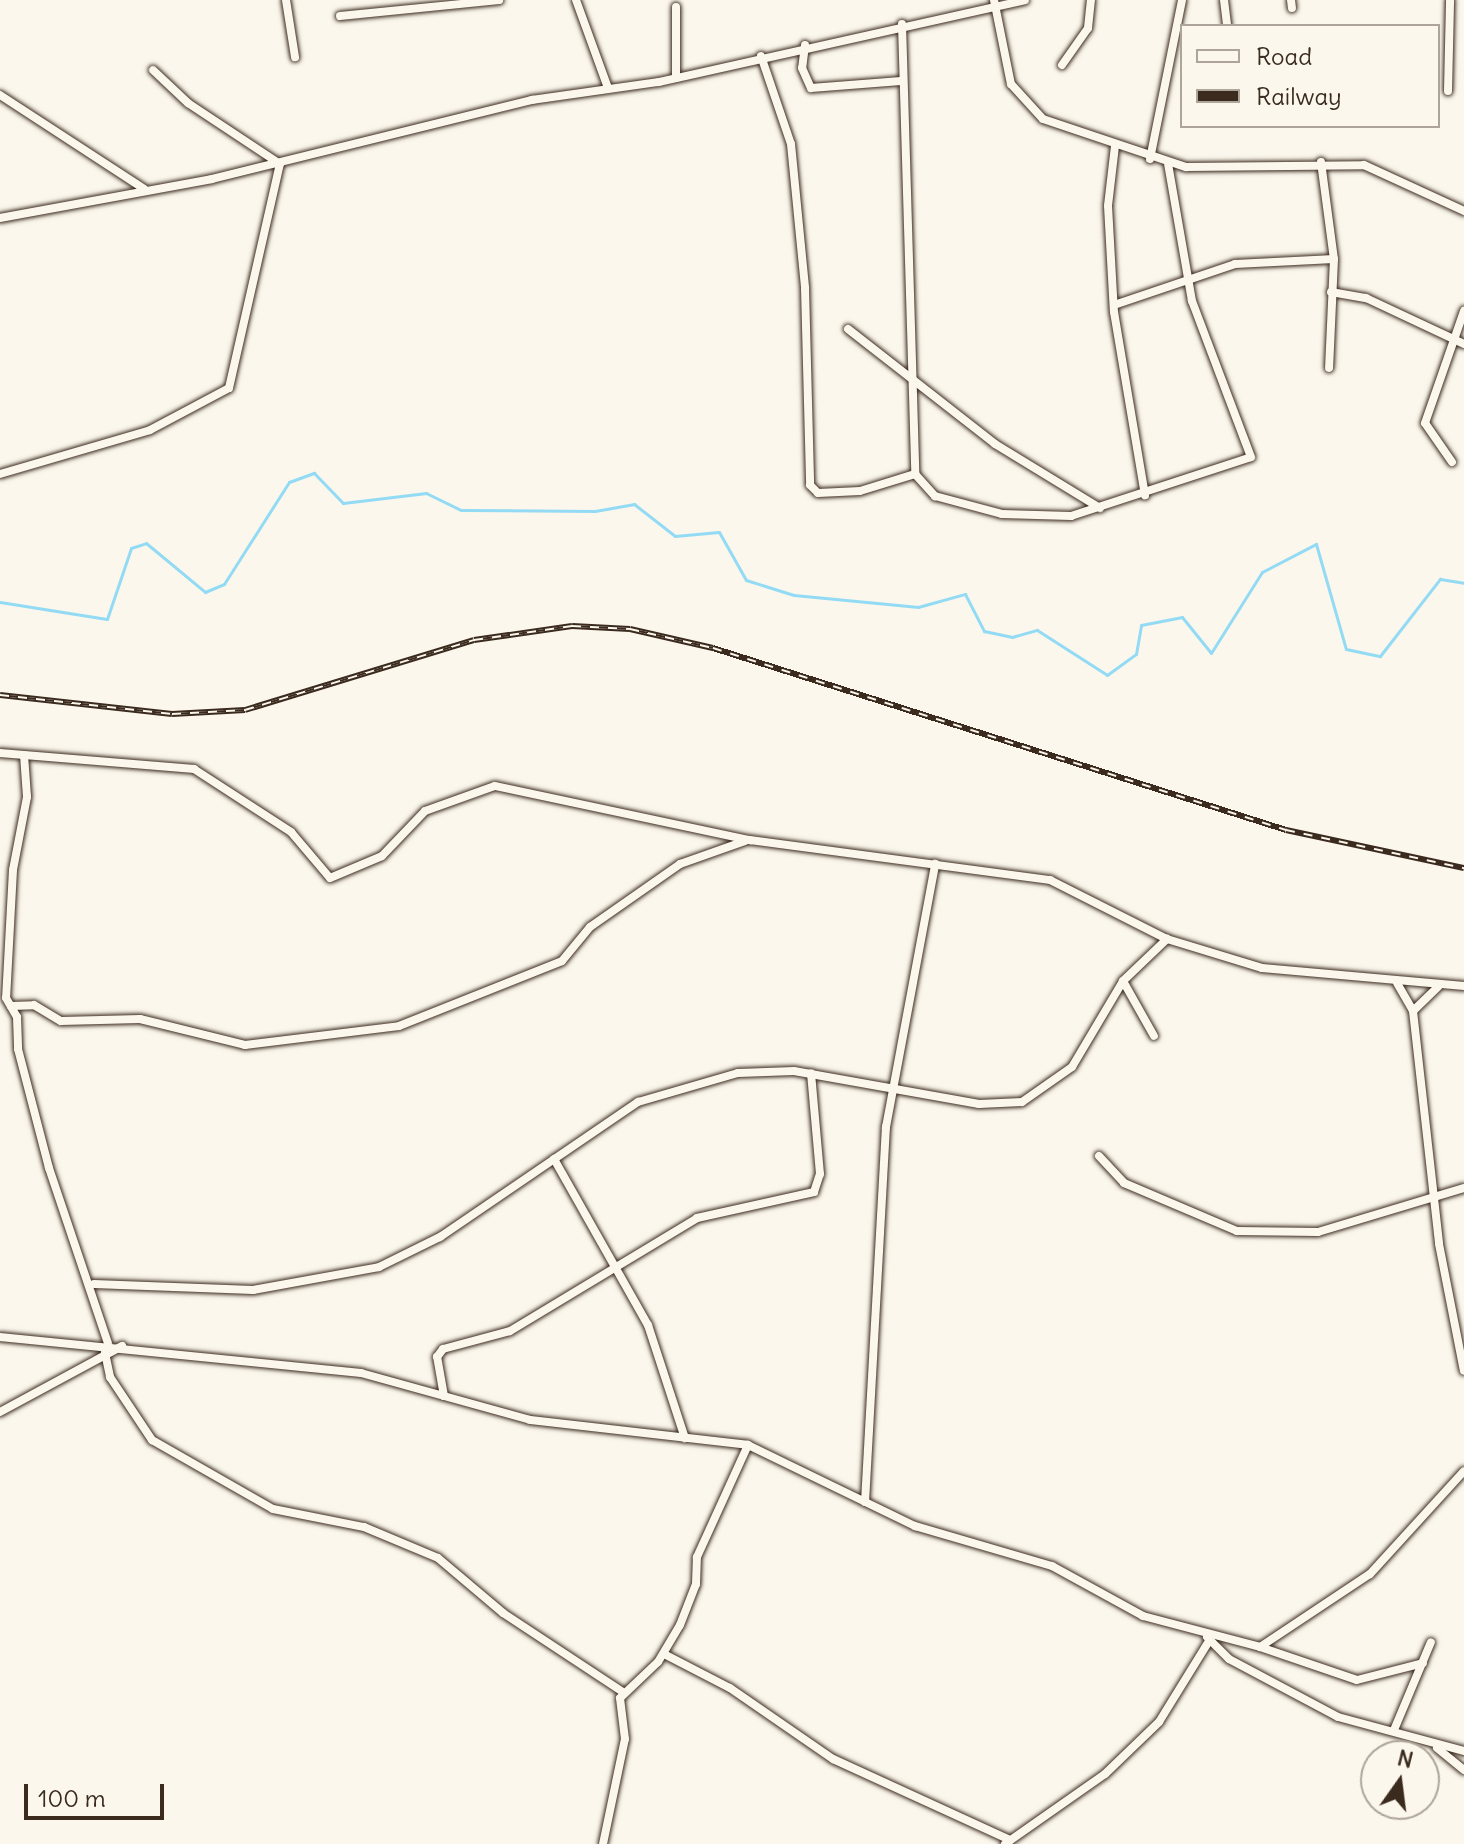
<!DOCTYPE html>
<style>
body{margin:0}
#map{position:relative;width:1464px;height:1844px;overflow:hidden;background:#fbf7ec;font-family:Delius,sans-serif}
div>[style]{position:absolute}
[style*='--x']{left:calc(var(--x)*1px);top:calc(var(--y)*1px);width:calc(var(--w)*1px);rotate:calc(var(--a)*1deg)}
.stream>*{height:3px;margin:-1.5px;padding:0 1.5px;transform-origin:1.5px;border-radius:1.5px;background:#93dbf4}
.roads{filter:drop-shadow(0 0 2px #3b2a1e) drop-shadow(0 0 2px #3b2a1e)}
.minor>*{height:8px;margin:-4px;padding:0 4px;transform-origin:4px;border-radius:4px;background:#fbf7ec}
.rail>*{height:6px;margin-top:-3px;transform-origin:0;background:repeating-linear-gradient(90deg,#fbf7ec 0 9px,#3b2a1e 0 18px);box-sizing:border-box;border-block:2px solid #3b2a1e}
span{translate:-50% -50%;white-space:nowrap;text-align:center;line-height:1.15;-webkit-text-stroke:8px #fbf7ec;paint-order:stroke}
.legend{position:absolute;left:1180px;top:24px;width:260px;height:104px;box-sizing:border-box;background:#fbf7ec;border:2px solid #aea59a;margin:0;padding:10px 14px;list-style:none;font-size:24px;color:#3b2a1e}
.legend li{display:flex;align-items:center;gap:16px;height:40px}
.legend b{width:40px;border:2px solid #aea59a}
.north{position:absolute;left:1360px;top:1740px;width:80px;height:80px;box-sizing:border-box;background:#fbf7ec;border:2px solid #aea59a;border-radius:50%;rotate:14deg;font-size:22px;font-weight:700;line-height:32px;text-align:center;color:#3b2a1e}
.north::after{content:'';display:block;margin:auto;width:28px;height:36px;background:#3b2a1e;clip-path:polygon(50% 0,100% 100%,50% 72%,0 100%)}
.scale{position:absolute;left:24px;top:1784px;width:140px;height:36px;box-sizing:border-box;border:4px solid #3b2a1e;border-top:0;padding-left:10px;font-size:24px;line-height:28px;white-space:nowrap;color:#3b2a1e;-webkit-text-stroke:6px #fbf7ec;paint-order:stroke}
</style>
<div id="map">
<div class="stream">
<i style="--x:0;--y:602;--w:108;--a:9"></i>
<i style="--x:107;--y:619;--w:75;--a:-71.3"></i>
<i style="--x:131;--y:548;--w:16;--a:-18"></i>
<i style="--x:146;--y:543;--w:77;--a:39.7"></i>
<i style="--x:205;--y:592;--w:21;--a:-23"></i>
<i style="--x:224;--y:584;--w:121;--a:-57.5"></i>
<i style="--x:289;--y:482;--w:27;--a:-20"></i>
<i style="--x:314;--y:473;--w:42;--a:46"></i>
<i style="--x:343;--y:503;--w:84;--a:-6.9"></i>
<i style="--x:426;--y:493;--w:39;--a:26"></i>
<i style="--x:461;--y:510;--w:134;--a:0.4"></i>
<i style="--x:595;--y:511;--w:40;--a:-10"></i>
<i style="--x:634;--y:504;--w:52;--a:38"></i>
<i style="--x:675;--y:536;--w:44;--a:-5.2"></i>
<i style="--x:719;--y:532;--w:55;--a:60.6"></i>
<i style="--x:746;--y:580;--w:50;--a:17.4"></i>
<i style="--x:794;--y:595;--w:125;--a:5.5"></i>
<i style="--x:918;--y:607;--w:49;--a:-15.5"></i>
<i style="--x:965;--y:594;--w:42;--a:62.8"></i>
<i style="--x:984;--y:631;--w:29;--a:12"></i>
<i style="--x:1012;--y:637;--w:26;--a:-16"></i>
<i style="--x:1037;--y:630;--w:83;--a:32.7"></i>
<i style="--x:1107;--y:675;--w:36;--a:-36"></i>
<i style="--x:1136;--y:654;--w:29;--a:-80"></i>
<i style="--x:1141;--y:625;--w:42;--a:-11"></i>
<i style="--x:1182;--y:617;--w:46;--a:51.1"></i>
<i style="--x:1211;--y:653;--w:96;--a:-57.8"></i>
<i style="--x:1262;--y:572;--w:61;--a:-27.4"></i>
<i style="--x:1316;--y:544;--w:109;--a:74.1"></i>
<i style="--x:1346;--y:649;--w:35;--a:12"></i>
<i style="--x:1380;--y:656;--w:98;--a:-52.1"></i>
<i style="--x:1440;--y:579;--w:24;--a:9"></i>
</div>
<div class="roads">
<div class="minor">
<i style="--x:286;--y:0;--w:58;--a:81"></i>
<i style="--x:576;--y:0;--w:94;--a:70"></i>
<i style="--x:994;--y:0;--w:86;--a:78.6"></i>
<i style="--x:1011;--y:84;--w:47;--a:47.6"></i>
<i style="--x:1043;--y:119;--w:151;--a:18.6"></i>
<i style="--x:1186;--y:167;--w:178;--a:-0.6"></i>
<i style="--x:1364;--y:165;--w:110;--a:24.7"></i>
<i style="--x:1224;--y:0;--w:26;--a:83"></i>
<i style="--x:1291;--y:0;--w:8;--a:83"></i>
<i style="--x:340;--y:16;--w:160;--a:-5.7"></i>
<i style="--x:902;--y:24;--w:450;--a:88.3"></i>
<i style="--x:915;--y:474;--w:30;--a:48"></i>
<i style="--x:935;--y:496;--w:69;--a:15"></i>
<i style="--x:1002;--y:514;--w:69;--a:1.7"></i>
<i style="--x:1071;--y:516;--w:189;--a:-18.1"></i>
<i style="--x:1251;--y:457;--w:167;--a:-110.7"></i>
<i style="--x:1192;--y:301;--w:139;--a:-99.9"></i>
<i style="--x:805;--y:45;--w:23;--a:97"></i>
<i style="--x:802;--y:68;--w:22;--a:66"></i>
<i style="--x:811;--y:88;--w:90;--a:-4.4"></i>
<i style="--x:761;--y:56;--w:93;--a:71.2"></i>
<i style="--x:791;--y:144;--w:145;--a:84.4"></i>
<i style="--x:805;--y:288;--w:197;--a:88.5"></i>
<i style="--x:810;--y:485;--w:11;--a:45"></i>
<i style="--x:818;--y:493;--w:42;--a:-2.7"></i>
<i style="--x:860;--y:491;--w:58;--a:-17.2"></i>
<i style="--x:1062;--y:65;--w:45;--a:-54.9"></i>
<i style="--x:1088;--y:28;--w:28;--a:-84"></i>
<i style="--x:676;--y:78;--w:71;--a:-90"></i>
<i style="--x:1448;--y:91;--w:91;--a:-88.7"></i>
<i style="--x:0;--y:95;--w:172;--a:33.1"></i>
<i style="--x:1115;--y:146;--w:60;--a:96.7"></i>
<i style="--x:1108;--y:206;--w:106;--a:86.8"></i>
<i style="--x:1114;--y:312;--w:186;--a:80.4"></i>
<i style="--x:1150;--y:159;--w:162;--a:-78.6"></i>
<i style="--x:1321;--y:162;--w:98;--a:82.4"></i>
<i style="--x:1334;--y:259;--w:109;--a:92.6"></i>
<i style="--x:0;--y:218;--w:216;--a:-10.4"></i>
<i style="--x:212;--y:179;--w:330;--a:-13.9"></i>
<i style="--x:532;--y:100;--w:128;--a:-8.1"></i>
<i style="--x:659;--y:82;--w:375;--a:-12.6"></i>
<i style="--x:1331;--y:292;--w:36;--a:10"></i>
<i style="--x:1366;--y:298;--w:108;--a:25.1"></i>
<i style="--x:1114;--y:305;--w:128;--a:-18.7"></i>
<i style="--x:1235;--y:264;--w:99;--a:-2.9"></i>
<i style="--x:848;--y:329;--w:187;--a:38"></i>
<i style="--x:995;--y:444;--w:123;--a:31.4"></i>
<i style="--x:1452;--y:462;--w:47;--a:-124.7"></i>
<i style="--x:1425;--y:423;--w:119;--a:-70.8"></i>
<i style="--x:0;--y:474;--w:156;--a:-16.3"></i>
<i style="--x:150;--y:430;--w:89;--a:-28"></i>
<i style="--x:229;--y:388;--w:230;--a:-77.2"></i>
<i style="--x:280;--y:164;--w:110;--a:-146.5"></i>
<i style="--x:188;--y:103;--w:48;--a:-136.7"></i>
<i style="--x:0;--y:753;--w:195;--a:4.7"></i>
<i style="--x:194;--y:769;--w:116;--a:33"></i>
<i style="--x:291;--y:832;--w:60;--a:49.7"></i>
<i style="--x:330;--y:878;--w:56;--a:-22.9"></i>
<i style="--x:382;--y:856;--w:62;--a:-46.3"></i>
<i style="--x:425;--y:811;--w:74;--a:-19.7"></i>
<i style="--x:495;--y:786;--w:261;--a:12"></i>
<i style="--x:750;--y:840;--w:303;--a:7.6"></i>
<i style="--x:1050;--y:880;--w:131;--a:26.8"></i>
<i style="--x:1167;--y:939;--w:99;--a:17"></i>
<i style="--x:1262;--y:968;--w:203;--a:5.1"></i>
<i style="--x:24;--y:755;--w:42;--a:85.9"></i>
<i style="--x:27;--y:797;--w:74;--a:100.9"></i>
<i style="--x:13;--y:870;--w:128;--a:93.1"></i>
<i style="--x:6;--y:998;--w:22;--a:60"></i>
<i style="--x:17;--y:1017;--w:32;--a:88"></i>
<i style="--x:18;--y:1049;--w:123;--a:75.4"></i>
<i style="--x:49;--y:1168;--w:185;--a:71.4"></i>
<i style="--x:1123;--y:981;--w:63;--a:60.6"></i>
<i style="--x:1397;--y:983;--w:32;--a:60"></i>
<i style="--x:1413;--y:1011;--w:234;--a:83.6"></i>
<i style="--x:1439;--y:1244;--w:129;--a:78.9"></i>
<i style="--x:11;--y:1006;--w:23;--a:-2"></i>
<i style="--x:34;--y:1005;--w:31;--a:31"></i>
<i style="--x:61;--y:1021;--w:79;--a:-1.5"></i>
<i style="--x:140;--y:1019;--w:108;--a:13.9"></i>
<i style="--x:245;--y:1045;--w:155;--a:-7"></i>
<i style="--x:399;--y:1026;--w:175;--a:-21.7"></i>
<i style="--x:562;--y:961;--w:44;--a:-50.5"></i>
<i style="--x:590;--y:927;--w:110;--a:-35"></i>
<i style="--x:680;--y:864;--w:69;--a:-19.5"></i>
<i style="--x:1413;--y:1011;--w:35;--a:-44"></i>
<i style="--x:1099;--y:1156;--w:37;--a:47"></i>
<i style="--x:1124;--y:1183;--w:123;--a:23"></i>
<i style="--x:1237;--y:1231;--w:81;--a:0.7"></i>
<i style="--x:1318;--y:1232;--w:152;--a:-16.8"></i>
<i style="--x:554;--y:1159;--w:191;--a:60.5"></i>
<i style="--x:648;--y:1325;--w:119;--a:71.9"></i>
<i style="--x:94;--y:1284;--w:159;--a:2.2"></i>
<i style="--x:253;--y:1290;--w:128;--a:-10.3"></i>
<i style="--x:379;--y:1267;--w:68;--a:-26.2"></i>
<i style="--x:440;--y:1237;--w:240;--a:-34.3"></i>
<i style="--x:638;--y:1102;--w:104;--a:-16.2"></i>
<i style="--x:738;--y:1073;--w:56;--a:-2"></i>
<i style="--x:794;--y:1071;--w:188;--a:10.1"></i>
<i style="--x:979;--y:1104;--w:43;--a:-2.7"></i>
<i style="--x:1022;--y:1102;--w:61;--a:-35"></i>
<i style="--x:1072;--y:1067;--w:100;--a:-59.3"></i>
<i style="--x:1123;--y:981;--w:61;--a:-43.7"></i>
<i style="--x:0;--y:1337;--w:363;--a:5.7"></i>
<i style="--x:361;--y:1373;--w:175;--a:15.5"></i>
<i style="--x:530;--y:1420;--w:219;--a:6.5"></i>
<i style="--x:748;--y:1445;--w:186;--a:25.9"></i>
<i style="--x:915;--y:1526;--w:143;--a:16.3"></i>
<i style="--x:1052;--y:1566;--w:104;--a:28.8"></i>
<i style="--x:1143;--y:1616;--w:121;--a:14.8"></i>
<i style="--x:1260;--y:1647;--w:132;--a:-33.6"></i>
<i style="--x:1370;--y:1574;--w:139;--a:-47.6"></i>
<i style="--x:105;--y:1353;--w:25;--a:78"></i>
<i style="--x:110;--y:1377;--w:76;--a:56.3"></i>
<i style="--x:152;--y:1440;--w:139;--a:29.7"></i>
<i style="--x:273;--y:1509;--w:93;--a:11.2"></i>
<i style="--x:364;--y:1527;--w:80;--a:22.7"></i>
<i style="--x:438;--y:1558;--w:85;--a:40.2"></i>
<i style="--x:503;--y:1613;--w:144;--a:33.4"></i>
<i style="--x:444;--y:1396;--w:40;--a:-100"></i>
<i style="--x:437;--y:1357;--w:10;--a:-53"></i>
<i style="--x:443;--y:1349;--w:69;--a:-15"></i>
<i style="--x:510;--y:1331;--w:218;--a:-31.1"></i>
<i style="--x:697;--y:1218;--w:120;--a:-12.5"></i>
<i style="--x:814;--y:1192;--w:19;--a:-72"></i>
<i style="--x:820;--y:1174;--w:101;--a:-95.1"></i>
<i style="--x:0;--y:1412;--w:139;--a:-28.4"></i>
<i style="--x:865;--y:1502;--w:376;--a:-86.8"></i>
<i style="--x:886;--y:1127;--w:268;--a:-79.4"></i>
<i style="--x:1207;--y:1637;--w:31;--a:45"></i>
<i style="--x:1229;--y:1659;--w:123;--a:28"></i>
<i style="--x:1338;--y:1717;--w:131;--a:15.1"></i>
<i style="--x:1260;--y:1647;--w:102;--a:18.8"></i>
<i style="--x:1357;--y:1680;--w:68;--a:-14.4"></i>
<i style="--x:664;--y:1654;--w:74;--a:27.3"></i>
<i style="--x:730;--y:1688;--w:125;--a:34.6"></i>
<i style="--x:833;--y:1759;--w:195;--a:24.6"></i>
<i style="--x:1394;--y:1730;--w:95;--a:-67.2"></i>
<i style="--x:1437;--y:1748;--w:35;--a:39"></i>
<i style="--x:603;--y:1844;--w:107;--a:-78.2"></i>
<i style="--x:625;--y:1739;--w:41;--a:-97"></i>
<i style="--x:620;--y:1698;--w:52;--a:-43.5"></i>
<i style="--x:658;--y:1662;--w:43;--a:-59.3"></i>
<i style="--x:680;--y:1625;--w:44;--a:-68.7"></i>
<i style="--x:696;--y:1584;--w:27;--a:-88"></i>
<i style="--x:697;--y:1557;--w:123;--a:-65.5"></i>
<i style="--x:1005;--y:1844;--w:122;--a:-35"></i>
<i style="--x:1105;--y:1774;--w:75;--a:-43.9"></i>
<i style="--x:1159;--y:1722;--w:95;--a:-58.3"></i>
</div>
</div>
<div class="rail">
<i style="--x:0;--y:695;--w:173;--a:6.3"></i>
<i style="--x:172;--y:714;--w:73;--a:-3.1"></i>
<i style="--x:245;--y:710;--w:239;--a:-17"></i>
<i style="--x:474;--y:640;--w:99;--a:-8.1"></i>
<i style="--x:572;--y:626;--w:58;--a:3"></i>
<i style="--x:630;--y:629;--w:85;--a:12.9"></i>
<i style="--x:713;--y:648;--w:601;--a:17.62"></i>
<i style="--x:1286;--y:830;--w:182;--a:12.1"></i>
</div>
<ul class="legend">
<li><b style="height:10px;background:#fbf7ec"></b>Road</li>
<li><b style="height:10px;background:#3b2a1e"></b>Railway</li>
</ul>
<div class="north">N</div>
<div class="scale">100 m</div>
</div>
